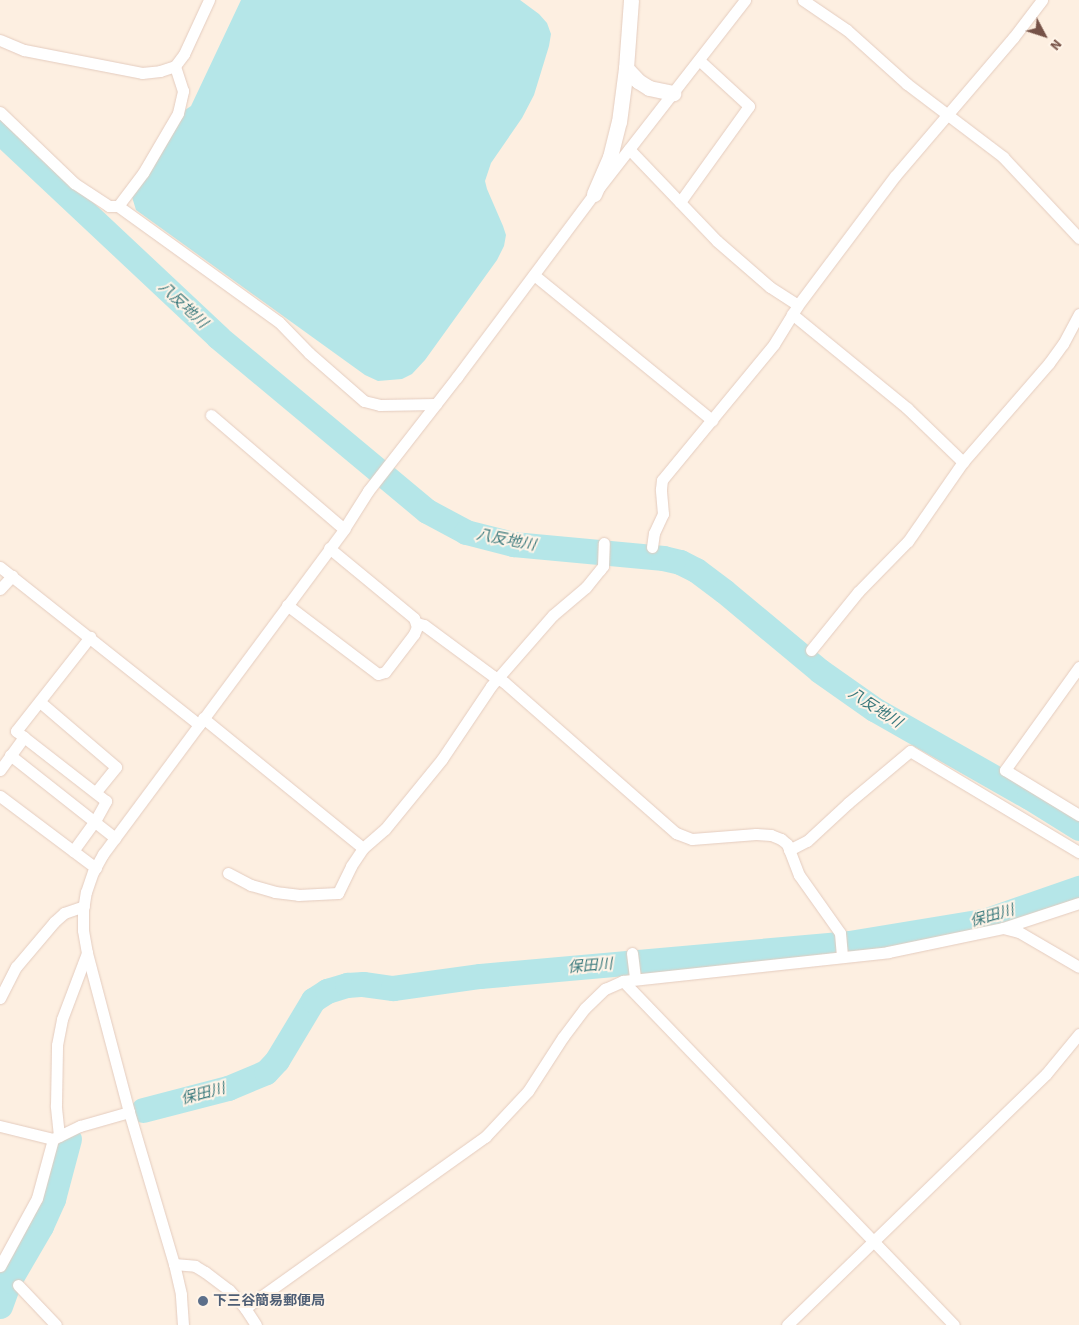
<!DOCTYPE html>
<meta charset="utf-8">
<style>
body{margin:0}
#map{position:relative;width:1079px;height:1325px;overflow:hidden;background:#fdefe1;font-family:"Source Sans 3","Noto Sans JP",sans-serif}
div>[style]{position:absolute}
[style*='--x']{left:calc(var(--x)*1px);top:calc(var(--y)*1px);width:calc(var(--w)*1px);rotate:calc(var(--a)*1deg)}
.water>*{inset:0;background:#b5e6e8}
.river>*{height:25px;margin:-12.5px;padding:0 12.5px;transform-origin:12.5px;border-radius:12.5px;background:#b5e6e8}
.roads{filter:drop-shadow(0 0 1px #e4ccbf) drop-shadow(0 0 1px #e4ccbf)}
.street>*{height:11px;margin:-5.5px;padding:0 5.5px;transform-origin:5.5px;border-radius:5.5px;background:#fff}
.secondary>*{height:15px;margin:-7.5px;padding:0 7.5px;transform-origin:7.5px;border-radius:7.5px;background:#fff}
.dots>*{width:14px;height:14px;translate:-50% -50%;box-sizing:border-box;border:2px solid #fff4e8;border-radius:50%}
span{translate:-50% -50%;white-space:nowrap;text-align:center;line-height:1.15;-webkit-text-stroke:4px #fff4e8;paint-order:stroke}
.service-label{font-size:14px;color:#4e5e75;font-weight:700}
.left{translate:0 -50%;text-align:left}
.water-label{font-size:15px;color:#3a797c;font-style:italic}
.north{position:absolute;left:1019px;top:10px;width:50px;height:50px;-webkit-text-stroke:4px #fff4e8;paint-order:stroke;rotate:130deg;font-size:14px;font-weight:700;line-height:20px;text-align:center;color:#765247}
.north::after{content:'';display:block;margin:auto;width:18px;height:22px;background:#765247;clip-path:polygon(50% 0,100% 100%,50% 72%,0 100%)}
</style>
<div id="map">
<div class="water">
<i style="clip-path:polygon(241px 0,520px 0,539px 14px,547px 23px,551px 34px,549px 46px,534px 95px,522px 118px,491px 163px,485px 181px,487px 189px,503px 226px,506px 235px,504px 246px,497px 260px,425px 360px,412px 374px,402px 379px,378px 381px,365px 375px,136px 210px,132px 197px,183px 116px,185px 110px,191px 106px)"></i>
</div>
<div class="river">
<i style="--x:0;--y:132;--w:299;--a:43.2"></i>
<i style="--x:218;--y:337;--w:272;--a:39.8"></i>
<i style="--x:427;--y:511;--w:44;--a:28.3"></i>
<i style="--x:466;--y:532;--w:49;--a:14.3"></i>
<i style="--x:513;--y:544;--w:151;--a:5.3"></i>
<i style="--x:663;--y:558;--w:17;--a:13"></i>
<i style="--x:680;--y:562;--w:18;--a:27"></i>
<i style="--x:696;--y:570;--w:35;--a:37"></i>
<i style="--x:724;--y:591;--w:125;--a:39.8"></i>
<i style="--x:820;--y:671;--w:66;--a:35.1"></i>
<i style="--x:874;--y:709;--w:178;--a:29.6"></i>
<i style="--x:1029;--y:797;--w:59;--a:31.8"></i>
<i style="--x:143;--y:1110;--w:88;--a:-14.5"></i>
<i style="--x:228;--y:1088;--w:41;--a:-22.8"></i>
<i style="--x:266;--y:1072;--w:16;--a:-47"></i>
<i style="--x:277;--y:1060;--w:70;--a:-59"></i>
<i style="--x:313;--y:1000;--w:17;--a:-33"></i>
<i style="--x:327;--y:991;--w:21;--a:-17"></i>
<i style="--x:347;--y:985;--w:16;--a:-4"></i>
<i style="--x:363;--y:984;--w:30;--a:8"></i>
<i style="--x:393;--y:988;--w:88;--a:-7.9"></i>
<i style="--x:480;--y:976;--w:370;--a:-5.1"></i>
<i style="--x:849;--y:943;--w:137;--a:-9.3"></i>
<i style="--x:984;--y:921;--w:101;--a:-19.2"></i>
<i style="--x:0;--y:1306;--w:27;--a:-70"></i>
<i style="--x:9;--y:1281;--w:64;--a:-59.8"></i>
<i style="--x:41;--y:1226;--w:30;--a:-66"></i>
<i style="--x:53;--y:1199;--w:62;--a:-75.1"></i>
</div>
<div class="roads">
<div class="street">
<i style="--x:803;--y:0;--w:53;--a:34.3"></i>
<i style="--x:847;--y:30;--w:81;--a:42"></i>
<i style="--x:907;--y:84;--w:121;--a:37.2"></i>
<i style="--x:1003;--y:157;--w:111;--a:46.8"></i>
<i style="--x:0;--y:40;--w:26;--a:23"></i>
<i style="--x:24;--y:50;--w:120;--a:11"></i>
<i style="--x:142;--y:73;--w:18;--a:-6"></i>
<i style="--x:160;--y:71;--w:16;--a:-18"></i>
<i style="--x:175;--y:66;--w:15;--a:-53"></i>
<i style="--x:184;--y:54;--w:60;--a:-65.2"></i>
<i style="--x:0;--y:112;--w:103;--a:43.8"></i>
<i style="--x:74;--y:183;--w:42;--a:33.3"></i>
<i style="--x:109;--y:206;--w:9;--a:0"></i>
<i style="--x:118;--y:206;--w:41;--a:-52.9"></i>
<i style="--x:143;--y:173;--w:69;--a:-59.7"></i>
<i style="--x:178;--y:113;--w:23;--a:-77"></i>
<i style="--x:183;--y:91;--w:26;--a:-108"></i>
<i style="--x:629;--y:149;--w:127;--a:46.3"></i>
<i style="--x:717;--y:241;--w:70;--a:41"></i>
<i style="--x:770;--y:287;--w:33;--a:33"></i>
<i style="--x:680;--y:202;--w:118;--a:-54.3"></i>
<i style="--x:749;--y:106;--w:68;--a:-137.4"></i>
<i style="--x:118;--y:206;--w:198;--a:35.8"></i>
<i style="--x:279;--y:322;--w:43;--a:45.9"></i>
<i style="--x:309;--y:353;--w:73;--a:41.1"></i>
<i style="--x:364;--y:401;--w:16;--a:14"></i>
<i style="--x:380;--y:405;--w:56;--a:-1"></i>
<i style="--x:534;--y:275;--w:230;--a:39.2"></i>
<i style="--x:792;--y:314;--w:149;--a:39.3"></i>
<i style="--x:907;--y:408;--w:78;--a:44"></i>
<i style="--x:211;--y:415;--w:175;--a:40.6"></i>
<i style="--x:652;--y:547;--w:14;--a:-82"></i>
<i style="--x:654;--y:533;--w:21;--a:-65"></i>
<i style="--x:663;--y:514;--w:25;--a:-95"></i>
<i style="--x:661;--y:489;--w:9;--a:-84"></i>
<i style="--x:662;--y:480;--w:176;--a:-50.5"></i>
<i style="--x:774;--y:344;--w:46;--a:-58.4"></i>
<i style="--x:798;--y:305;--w:161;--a:-53.1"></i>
<i style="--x:895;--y:176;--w:182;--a:-49.5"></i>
<i style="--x:1013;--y:38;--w:48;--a:-52.7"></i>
<i style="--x:0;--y:567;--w:254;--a:38.4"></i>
<i style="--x:0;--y:589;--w:18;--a:-47"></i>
<i style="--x:287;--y:605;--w:114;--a:37.2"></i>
<i style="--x:378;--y:674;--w:7;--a:-16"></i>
<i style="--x:385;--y:672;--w:48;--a:-52.7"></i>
<i style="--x:414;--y:634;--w:8;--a:-67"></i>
<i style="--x:417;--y:627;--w:9;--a:-108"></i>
<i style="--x:414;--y:618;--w:110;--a:-140.5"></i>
<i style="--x:417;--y:623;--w:7;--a:16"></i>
<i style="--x:424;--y:625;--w:86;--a:36.5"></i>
<i style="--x:493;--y:676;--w:13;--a:29"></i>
<i style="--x:504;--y:682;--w:229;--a:41.3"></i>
<i style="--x:676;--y:833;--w:17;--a:21"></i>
<i style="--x:692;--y:839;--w:64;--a:-4.5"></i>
<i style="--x:756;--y:834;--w:15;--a:4"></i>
<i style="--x:771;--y:835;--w:11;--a:22"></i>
<i style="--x:781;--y:839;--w:8;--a:40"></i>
<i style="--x:787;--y:844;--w:33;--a:69"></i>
<i style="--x:799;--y:875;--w:71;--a:54.7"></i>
<i style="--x:840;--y:933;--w:24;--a:85"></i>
<i style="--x:811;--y:650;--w:75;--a:-51"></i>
<i style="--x:858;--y:592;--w:71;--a:-45.6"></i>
<i style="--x:908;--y:541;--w:96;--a:-55.2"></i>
<i style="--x:963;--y:462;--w:131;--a:-49"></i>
<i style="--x:1049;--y:363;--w:24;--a:-54"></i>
<i style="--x:1063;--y:344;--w:34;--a:-62"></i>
<i style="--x:1079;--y:667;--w:127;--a:125.7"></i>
<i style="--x:1005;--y:770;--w:87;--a:31.3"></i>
<i style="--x:40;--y:702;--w:100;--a:40.5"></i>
<i style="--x:116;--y:767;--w:32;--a:129"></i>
<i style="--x:203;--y:718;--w:206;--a:39.1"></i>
<i style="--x:10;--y:755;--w:134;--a:38.3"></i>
<i style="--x:0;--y:770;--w:41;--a:-54"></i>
<i style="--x:0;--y:796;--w:120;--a:36.9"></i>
<i style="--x:789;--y:850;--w:20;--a:-27"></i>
<i style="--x:807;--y:841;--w:56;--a:-42.8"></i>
<i style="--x:848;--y:803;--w:81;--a:-40"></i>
<i style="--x:910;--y:751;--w:197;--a:30.9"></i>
<i style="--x:73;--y:851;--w:37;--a:-54"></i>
<i style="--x:95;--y:821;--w:23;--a:-61"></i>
<i style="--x:106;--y:801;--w:114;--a:-142.1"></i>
<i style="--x:16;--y:731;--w:120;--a:-51.8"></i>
<i style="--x:228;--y:873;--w:26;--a:28"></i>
<i style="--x:251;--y:885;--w:25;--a:16"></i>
<i style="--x:275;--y:892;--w:23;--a:7"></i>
<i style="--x:298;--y:895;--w:40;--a:-2.9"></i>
<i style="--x:338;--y:893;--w:30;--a:-64"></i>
<i style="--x:351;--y:866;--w:22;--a:-56"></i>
<i style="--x:363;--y:848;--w:29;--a:-41"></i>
<i style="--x:385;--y:829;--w:90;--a:-50.8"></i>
<i style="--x:442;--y:759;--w:88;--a:-56.1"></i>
<i style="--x:491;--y:686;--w:94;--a:-48.9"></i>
<i style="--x:553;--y:615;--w:43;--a:-40.3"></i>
<i style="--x:586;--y:587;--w:22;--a:-51"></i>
<i style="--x:600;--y:570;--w:5;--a:-53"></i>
<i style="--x:603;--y:566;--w:23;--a:-88"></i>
<i style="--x:1003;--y:928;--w:80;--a:-18.2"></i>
<i style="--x:632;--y:953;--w:26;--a:83"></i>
<i style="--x:623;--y:981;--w:267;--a:-6.2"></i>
<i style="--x:888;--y:952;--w:117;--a:-11.8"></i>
<i style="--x:1003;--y:928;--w:16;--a:14"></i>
<i style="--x:1019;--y:932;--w:69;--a:30.3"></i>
<i style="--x:0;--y:998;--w:35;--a:-63"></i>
<i style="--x:16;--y:967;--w:59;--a:-49.8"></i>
<i style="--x:54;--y:922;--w:13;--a:-42"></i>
<i style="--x:64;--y:913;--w:21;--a:-19"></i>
<i style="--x:0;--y:1126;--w:55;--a:13.8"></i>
<i style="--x:59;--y:1136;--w:31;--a:-96"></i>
<i style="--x:56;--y:1105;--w:60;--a:-89"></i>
<i style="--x:57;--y:1045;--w:26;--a:-79"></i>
<i style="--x:62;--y:1019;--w:71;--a:-69.3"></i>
<i style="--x:174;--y:1264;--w:21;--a:5"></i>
<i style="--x:195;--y:1266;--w:12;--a:31"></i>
<i style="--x:205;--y:1272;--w:30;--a:37"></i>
<i style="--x:229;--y:1290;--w:24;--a:48"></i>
<i style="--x:0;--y:1266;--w:77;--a:-61.4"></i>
<i style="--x:37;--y:1198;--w:61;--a:-74.8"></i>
<i style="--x:53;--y:1139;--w:30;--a:-26"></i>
<i style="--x:80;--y:1126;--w:51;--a:-15.9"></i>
<i style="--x:18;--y:1285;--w:55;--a:46.5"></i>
<i style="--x:183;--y:1325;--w:31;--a:-94"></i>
<i style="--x:181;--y:1294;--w:31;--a:-103"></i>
<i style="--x:174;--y:1264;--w:159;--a:-106.5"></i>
<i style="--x:129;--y:1112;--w:164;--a:-104.8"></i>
<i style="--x:87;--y:953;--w:23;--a:-100"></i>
<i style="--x:83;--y:930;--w:20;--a:-90"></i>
<i style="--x:83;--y:910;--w:18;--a:-81"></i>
<i style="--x:86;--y:892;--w:21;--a:-71"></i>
<i style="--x:93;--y:872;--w:21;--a:-61"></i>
<i style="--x:103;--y:854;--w:405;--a:-53.4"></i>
<i style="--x:344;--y:529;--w:45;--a:-57.7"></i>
<i style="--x:368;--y:491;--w:145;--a:-52"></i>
<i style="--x:457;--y:377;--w:229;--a:-53.2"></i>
<i style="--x:594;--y:194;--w:246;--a:-52.1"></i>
<i style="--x:256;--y:1325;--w:20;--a:-123"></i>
<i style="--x:245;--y:1308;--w:295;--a:-35.5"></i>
<i style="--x:485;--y:1137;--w:63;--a:-46.9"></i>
<i style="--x:528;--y:1091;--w:64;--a:-57.1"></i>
<i style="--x:563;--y:1037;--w:36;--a:-53"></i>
<i style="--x:585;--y:1008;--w:28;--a:-44"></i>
<i style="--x:605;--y:989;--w:20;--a:-24"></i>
<i style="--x:623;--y:981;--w:477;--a:46.1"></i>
<i style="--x:787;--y:1325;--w:361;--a:-44.1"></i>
<i style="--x:1046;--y:1074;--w:52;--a:-50.5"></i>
</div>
<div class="secondary">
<i style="--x:626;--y:68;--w:18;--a:47"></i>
<i style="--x:638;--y:81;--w:13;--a:32"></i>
<i style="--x:649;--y:88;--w:25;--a:12"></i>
<i style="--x:594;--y:194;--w:40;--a:-66.6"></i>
<i style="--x:610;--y:157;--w:36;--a:-76"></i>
<i style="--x:619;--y:122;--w:54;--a:-82.6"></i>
<i style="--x:626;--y:68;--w:68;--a:-85.8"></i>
</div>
</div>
<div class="dots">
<i style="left:203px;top:1301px;background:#5c6f8a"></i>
</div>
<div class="service-label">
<span class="left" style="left:213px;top:1301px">下三谷簡易郵便局</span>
</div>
<div class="water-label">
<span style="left:183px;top:305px;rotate:43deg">八反地川</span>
<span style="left:506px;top:540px;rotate:11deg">八反地川</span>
<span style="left:875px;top:708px;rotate:33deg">八反地川</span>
<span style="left:992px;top:916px;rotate:-16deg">保田川</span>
<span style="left:590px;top:966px;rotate:-5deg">保田川</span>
<span style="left:203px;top:1094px;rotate:-15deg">保田川</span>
</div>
<div class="north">N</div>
</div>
